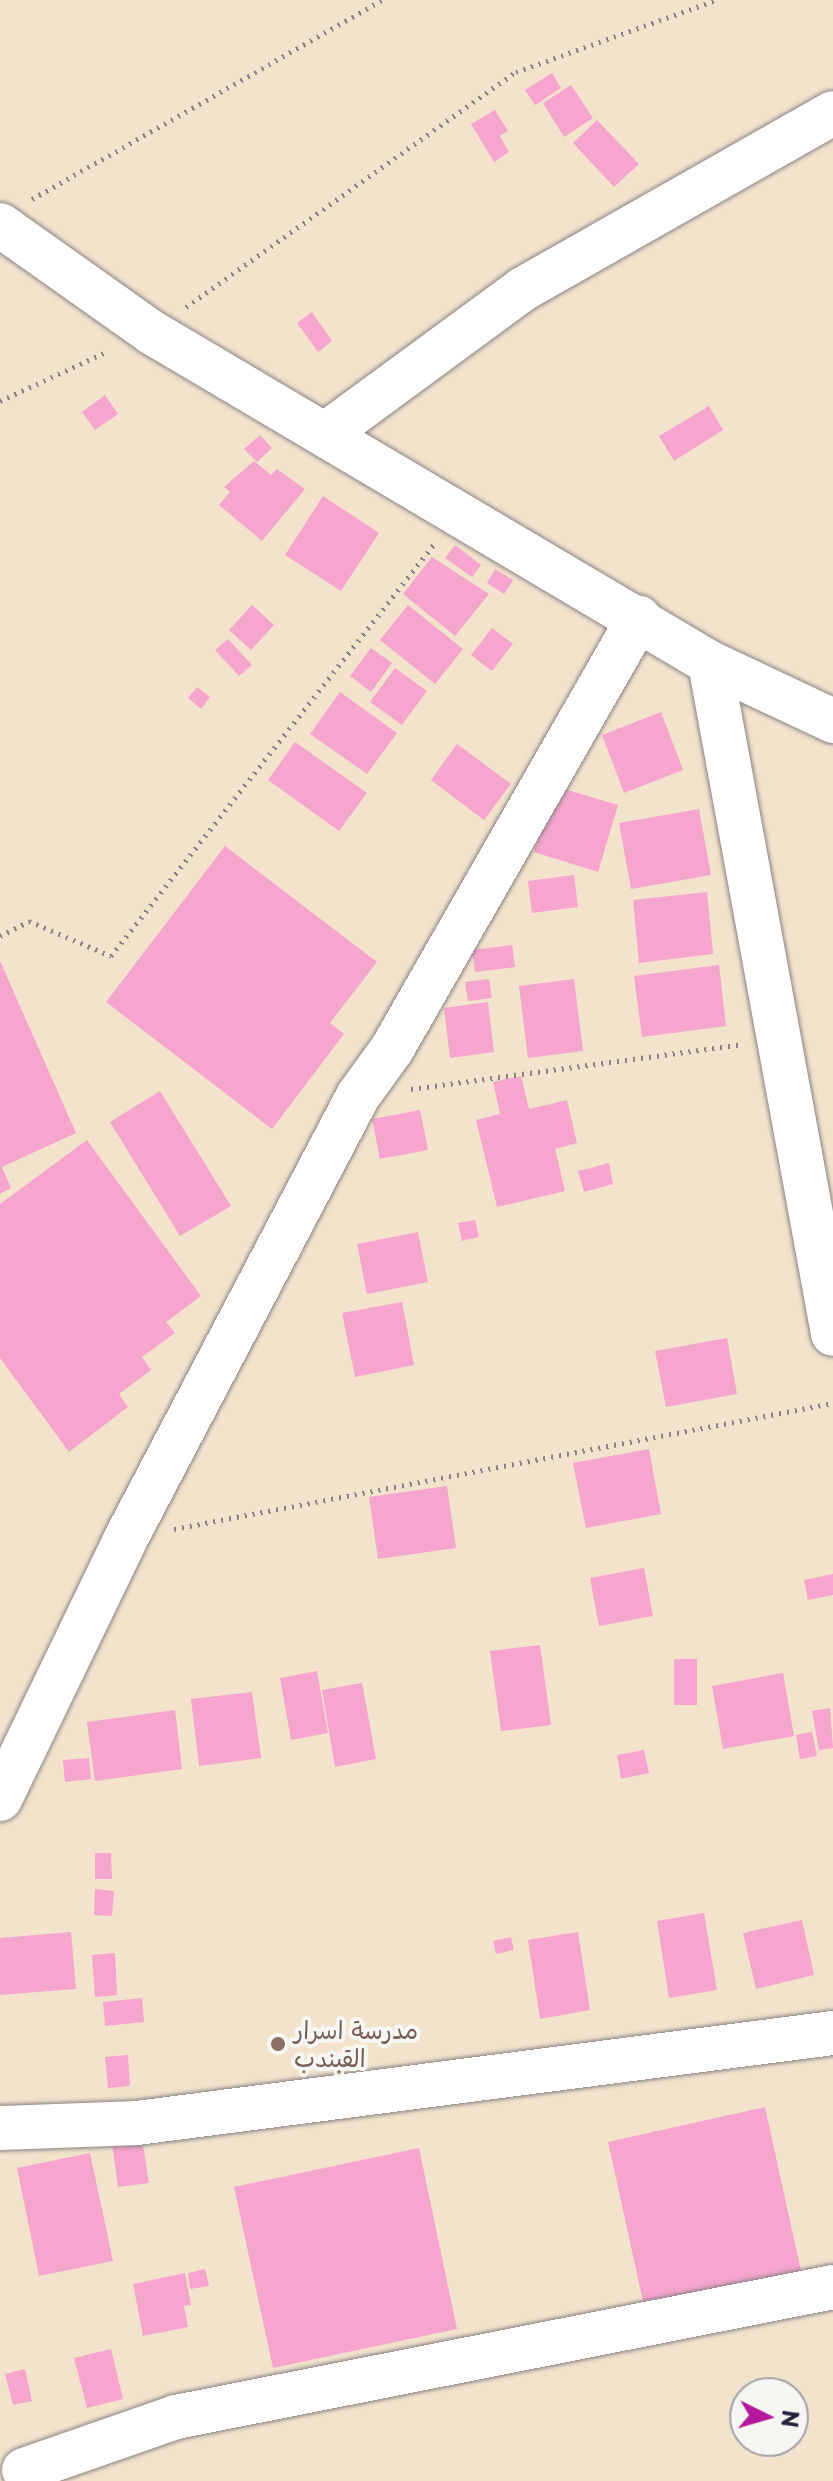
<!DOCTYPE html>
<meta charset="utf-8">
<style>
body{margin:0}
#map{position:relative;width:833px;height:2481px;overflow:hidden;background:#f3e3cd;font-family:"Playpen Sans","Playpen Sans Arabic",sans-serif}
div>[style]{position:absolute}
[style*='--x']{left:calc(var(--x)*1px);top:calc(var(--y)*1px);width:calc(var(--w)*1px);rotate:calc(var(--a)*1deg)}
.building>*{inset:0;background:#f5a5ce}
.path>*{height:5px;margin-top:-2.5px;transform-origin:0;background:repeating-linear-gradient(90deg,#8a8284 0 2px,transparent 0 8px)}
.roads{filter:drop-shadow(0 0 2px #8a8284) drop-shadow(0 0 2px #8a8284)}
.minor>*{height:44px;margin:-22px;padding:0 22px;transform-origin:22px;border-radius:22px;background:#fff}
.dots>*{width:22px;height:22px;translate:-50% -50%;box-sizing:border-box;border:4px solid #f6f6f2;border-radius:50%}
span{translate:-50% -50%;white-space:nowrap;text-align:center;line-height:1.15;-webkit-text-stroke:8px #f6f6f2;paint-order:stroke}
.education-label{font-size:24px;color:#785e54}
.left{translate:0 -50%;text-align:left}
.north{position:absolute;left:729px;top:2377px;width:80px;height:80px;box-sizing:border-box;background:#f6f6f2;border:2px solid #a1a1a9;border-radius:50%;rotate:95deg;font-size:22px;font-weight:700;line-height:32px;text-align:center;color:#22223b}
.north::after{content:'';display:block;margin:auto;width:28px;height:36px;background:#b5179e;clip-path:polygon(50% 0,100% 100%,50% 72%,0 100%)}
</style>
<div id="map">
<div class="building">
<i style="clip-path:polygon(552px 73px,561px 88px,535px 105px,525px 90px)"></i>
<i style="clip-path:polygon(571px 85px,593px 118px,564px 137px,543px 103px)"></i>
<i style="clip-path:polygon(495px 110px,508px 131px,500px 136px,509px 152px,494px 162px,471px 124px)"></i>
<i style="clip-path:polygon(597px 120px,639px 164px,614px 187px,573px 143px)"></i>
<i style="clip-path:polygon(312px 312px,332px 341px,318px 352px,297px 323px)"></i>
<i style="clip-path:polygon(105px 395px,118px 414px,95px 430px,82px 412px)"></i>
<i style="clip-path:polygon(709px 406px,723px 430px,674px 461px,659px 436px)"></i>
<i style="clip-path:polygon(260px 435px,272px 448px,257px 462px,244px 449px)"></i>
<i style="clip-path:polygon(254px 461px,271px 475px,277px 469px,305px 489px,262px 541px,219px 505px,230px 492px,224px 487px)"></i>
<i style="clip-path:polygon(323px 496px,379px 533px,341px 591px,285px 555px)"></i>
<i style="clip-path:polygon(455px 545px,481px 565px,472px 577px,445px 558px)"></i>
<i style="clip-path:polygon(432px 557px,489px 594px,455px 636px,403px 594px)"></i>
<i style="clip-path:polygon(495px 569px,513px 580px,504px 594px,487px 583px)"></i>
<i style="clip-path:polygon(252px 605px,274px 625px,251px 650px,229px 630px)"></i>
<i style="clip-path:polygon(408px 605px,463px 649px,435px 684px,380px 640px)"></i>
<i style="clip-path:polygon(492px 628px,513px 644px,492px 671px,471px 655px)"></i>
<i style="clip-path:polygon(228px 639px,252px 665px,239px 676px,215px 650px)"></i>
<i style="clip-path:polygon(371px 648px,392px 663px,371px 692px,350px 676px)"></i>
<i style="clip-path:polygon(395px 668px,427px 691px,402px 725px,370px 702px)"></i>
<i style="clip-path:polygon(197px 687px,210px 697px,201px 709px,188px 698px)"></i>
<i style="clip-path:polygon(340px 692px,397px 733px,367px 774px,310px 734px)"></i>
<i style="clip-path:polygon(661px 712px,683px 770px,624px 793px,602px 735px)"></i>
<i style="clip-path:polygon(295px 742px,367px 793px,339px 831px,268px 780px)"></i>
<i style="clip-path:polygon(457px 744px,511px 784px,484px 820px,431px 780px)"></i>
<i style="clip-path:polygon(554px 786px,618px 805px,598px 872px,534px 852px)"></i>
<i style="clip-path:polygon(699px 809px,711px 875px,631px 889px,619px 823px)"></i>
<i style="clip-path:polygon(225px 846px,377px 962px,330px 1023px,344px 1034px,272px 1129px,106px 1002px)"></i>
<i style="clip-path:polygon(574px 875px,578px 907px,532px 913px,528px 881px)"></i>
<i style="clip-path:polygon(707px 892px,713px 954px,639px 963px,633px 900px)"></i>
<i style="clip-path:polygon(512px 945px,515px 967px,475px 972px,472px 950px)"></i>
<i style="clip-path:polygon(0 961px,76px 1133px,2px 1167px,11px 1188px,0 1194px)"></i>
<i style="clip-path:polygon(719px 965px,726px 1026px,642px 1037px,634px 976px)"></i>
<i style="clip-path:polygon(489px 979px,492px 998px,468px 1001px,465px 982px)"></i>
<i style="clip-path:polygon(574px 979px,583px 1051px,528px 1058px,519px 986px)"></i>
<i style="clip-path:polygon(488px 1002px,494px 1052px,450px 1058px,444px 1008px)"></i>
<i style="clip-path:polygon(521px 1076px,529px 1109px,567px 1100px,577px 1143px,555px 1149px,565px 1191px,497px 1207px,476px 1120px,500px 1114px,493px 1082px)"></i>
<i style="clip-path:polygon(160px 1091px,231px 1206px,180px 1236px,110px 1122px)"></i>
<i style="clip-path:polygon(420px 1110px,428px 1150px,380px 1159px,372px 1119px)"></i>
<i style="clip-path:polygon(87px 1140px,201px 1296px,166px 1322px,175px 1333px,142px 1357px,151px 1370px,119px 1394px,128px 1407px,69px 1452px,0 1358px,0 1204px)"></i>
<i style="clip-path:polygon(609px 1163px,613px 1184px,584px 1192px,578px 1171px)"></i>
<i style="clip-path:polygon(475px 1220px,479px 1237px,462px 1241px,458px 1223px)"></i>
<i style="clip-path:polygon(418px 1232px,428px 1282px,367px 1294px,357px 1244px)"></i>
<i style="clip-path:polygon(402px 1302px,414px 1365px,355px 1377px,342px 1313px)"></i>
<i style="clip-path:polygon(727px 1338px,737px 1394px,666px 1407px,655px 1351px)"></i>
<i style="clip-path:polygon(649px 1449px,661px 1514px,586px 1528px,573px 1463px)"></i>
<i style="clip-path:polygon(447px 1486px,456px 1548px,378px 1559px,369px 1497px)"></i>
<i style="clip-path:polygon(644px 1568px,653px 1616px,599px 1626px,590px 1578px)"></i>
<i style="clip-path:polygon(833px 1574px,833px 1595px,808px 1600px,804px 1580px)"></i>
<i style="clip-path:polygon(540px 1645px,551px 1725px,501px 1731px,490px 1651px)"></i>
<i style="clip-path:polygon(674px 1659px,697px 1659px,697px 1705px,674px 1705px)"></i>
<i style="clip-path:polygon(317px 1671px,328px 1733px,291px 1740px,280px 1678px)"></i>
<i style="clip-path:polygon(783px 1673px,794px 1736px,723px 1749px,712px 1686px)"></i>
<i style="clip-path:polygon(362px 1683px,376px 1759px,335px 1767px,322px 1690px)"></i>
<i style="clip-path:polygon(252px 1692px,261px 1758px,199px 1766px,191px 1699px)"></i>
<i style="clip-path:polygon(830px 1708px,833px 1748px,819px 1750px,812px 1711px)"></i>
<i style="clip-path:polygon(175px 1710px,182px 1769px,95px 1781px,87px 1722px)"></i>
<i style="clip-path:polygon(812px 1732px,817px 1756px,800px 1759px,796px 1735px)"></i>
<i style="clip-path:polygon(644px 1750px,649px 1773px,621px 1779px,617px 1755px)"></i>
<i style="clip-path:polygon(89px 1758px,91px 1779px,65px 1782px,63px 1760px)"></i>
<i style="clip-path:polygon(95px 1853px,111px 1853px,112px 1879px,95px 1879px)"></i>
<i style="clip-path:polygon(95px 1889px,114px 1891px,112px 1916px,94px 1915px)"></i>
<i style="clip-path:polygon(704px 1913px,717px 1990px,669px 1998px,657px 1921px)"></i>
<i style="clip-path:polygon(802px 1920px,814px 1975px,756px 1989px,743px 1933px)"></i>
<i style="clip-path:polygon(71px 1932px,76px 1989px,0 1995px,0 1938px)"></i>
<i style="clip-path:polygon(578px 1932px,590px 2010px,540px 2019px,528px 1940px)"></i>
<i style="clip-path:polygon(511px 1937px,514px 1950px,496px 1954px,493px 1941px)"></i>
<i style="clip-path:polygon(115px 1953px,117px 1995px,95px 1997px,92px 1955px)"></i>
<i style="clip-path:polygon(142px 1998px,144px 2022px,105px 2026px,103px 2002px)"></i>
<i style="clip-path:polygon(128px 2055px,130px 2086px,108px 2088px,105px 2057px)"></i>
<i style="clip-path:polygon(765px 2107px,803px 2280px,646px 2315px,608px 2142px)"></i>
<i style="clip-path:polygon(142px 2139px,149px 2183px,118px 2187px,112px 2144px)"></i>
<i style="clip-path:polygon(419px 2148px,457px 2329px,273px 2368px,234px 2187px)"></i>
<i style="clip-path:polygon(90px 2153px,113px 2261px,39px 2276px,17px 2168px)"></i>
<i style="clip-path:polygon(205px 2269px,209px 2286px,190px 2289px,188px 2273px)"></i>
<i style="clip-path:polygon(185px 2273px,191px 2305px,184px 2306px,188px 2327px,143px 2336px,133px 2284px)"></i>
<i style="clip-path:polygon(111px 2349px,123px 2399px,87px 2408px,74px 2358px)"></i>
<i style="clip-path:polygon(25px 2369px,32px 2401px,13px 2405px,5px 2374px)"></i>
</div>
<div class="path">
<i style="--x:32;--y:199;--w:403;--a:-29.6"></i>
<i style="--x:186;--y:307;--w:405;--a:-35.5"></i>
<i style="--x:516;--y:72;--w:213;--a:-19.8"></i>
<i style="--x:0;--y:401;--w:119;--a:-24.8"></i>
<i style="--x:0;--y:936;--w:33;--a:-27"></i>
<i style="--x:29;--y:921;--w:89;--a:23.1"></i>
<i style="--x:111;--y:956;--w:525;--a:-51.89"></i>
<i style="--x:411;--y:1089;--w:334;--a:-7.7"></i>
<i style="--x:174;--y:1529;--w:671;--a:-10.82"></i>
</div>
<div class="roads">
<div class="minor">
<i style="--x:0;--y:225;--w:185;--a:35.3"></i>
<i style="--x:151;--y:332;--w:650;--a:30.63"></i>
<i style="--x:710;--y:663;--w:136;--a:25.2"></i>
<i style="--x:327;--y:433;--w:243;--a:-36.3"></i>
<i style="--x:523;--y:289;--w:356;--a:-29.6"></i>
<i style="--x:710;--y:663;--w:682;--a:79.61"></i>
<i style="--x:0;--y:1799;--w:288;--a:-64.2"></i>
<i style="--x:125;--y:1540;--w:501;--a:-62.31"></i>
<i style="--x:358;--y:1096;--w:58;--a:-54.1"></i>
<i style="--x:392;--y:1049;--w:497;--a:-60.2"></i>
<i style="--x:0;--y:2128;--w:137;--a:-2.1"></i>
<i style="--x:137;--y:2123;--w:702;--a:-7.37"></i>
<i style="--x:24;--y:2470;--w:161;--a:-19.2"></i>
<i style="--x:176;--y:2417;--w:670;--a:-11.19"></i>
</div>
</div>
<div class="dots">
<i style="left:278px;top:2044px;background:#8d6e63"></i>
</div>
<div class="education-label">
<span class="left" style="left:294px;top:2044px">مدرسة اسرار<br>القبندب</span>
</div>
<div class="north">N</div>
</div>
